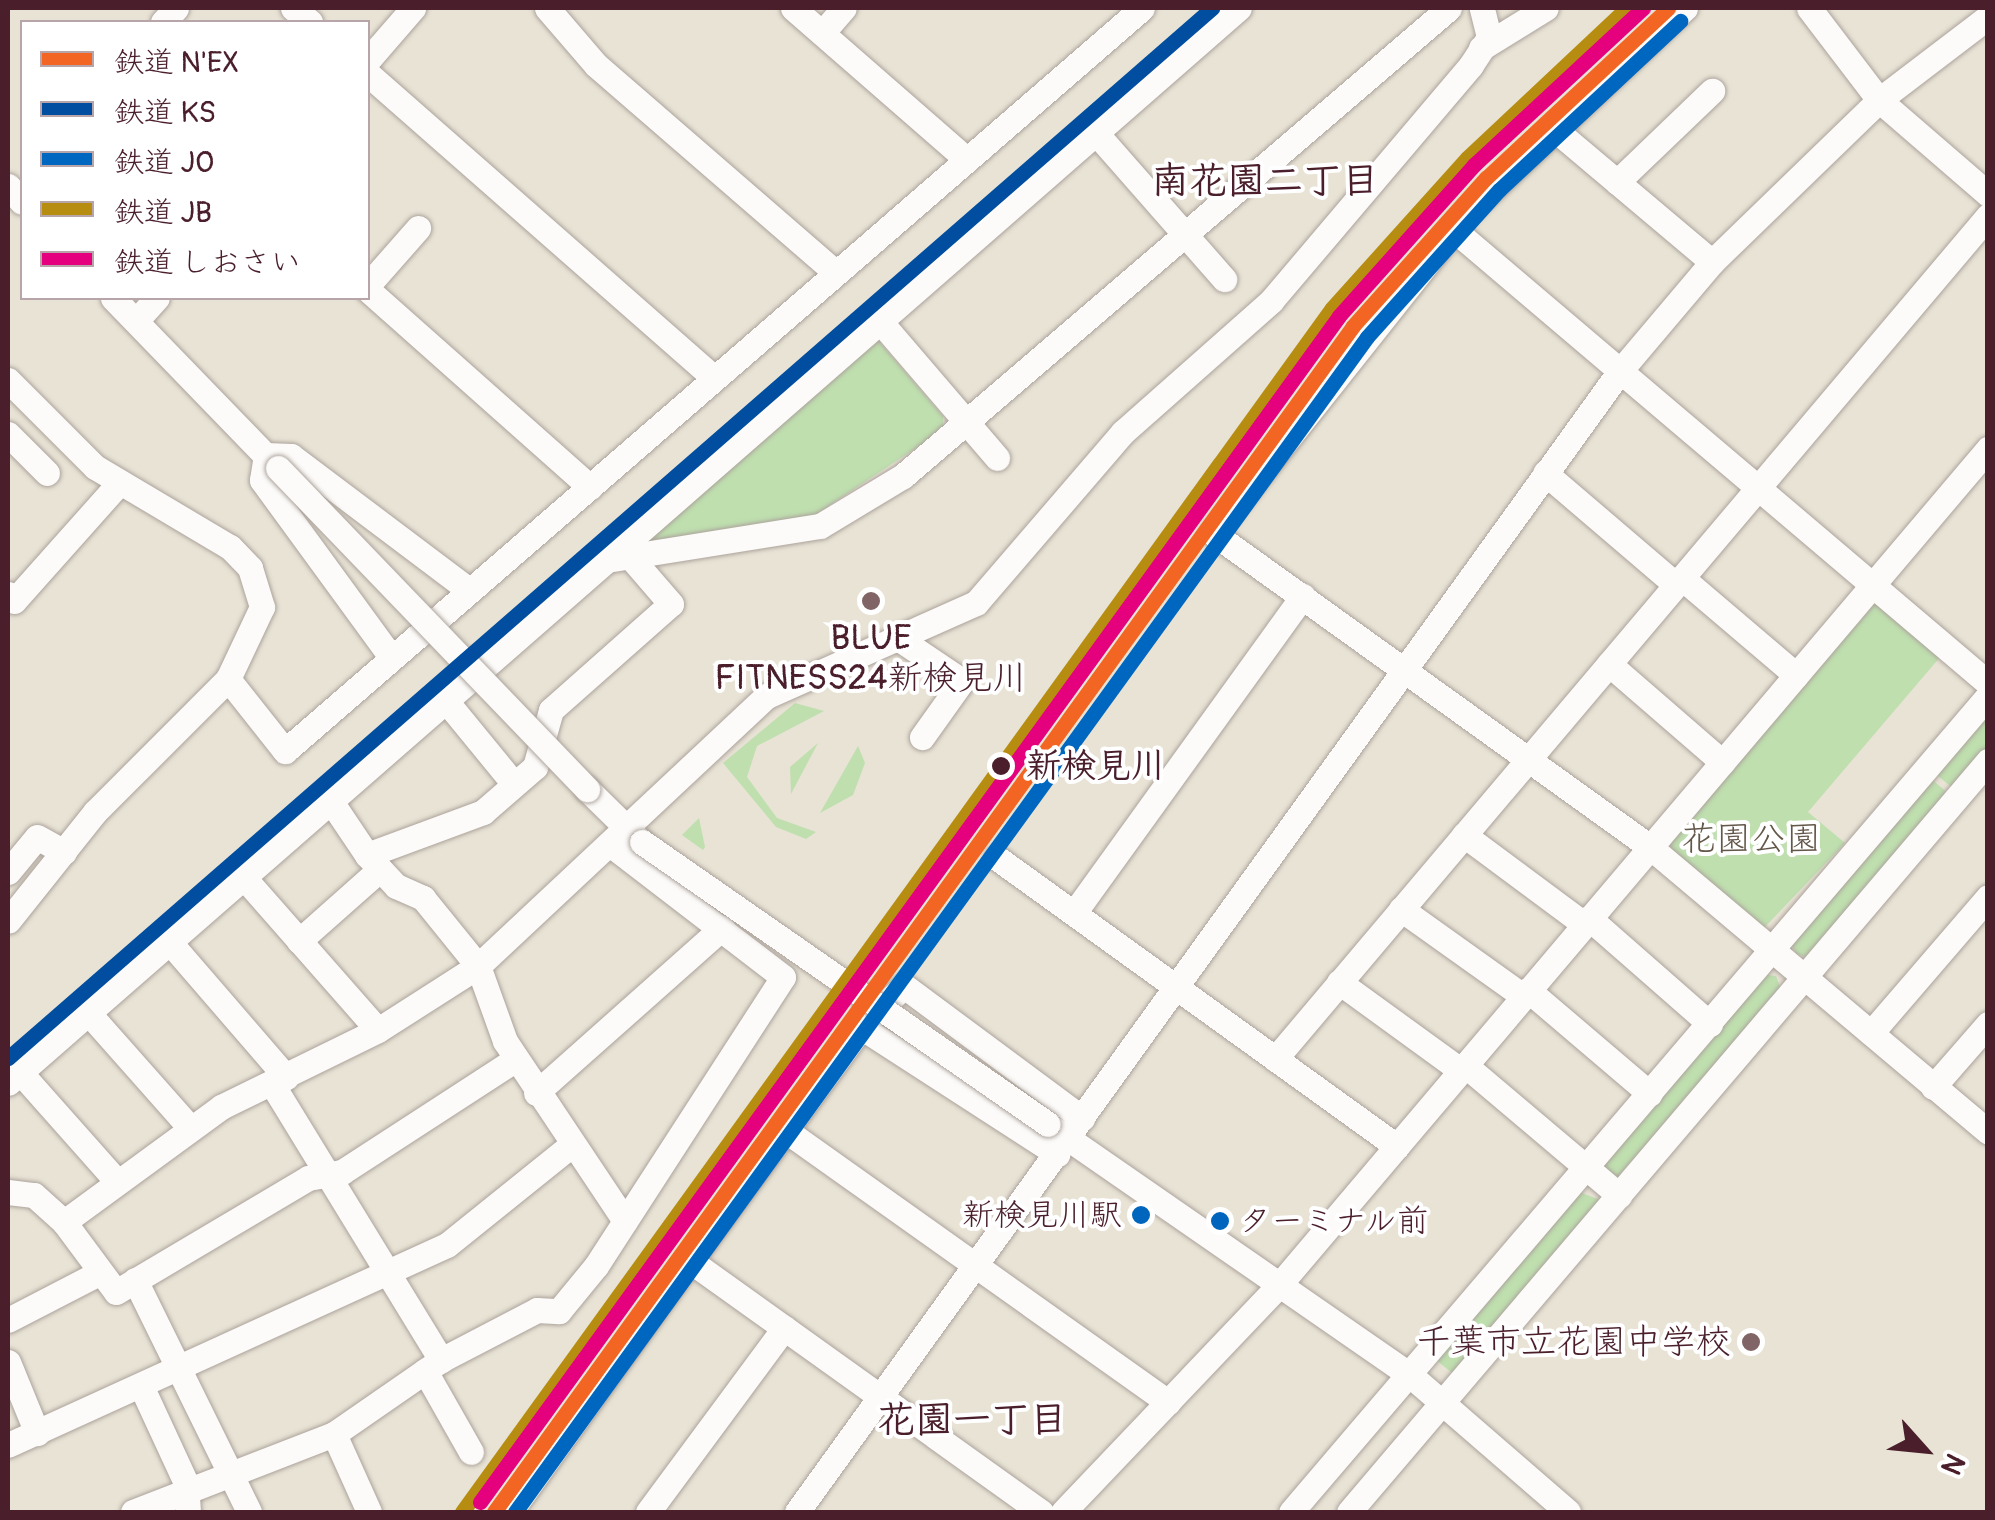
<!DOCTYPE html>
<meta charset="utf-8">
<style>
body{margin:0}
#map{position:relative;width:1995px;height:1520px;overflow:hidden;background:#e8e3d5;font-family:Pangolin,"Klee One",sans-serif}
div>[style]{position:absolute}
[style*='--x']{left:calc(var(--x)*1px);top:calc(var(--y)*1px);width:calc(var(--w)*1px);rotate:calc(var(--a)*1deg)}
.green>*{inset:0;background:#bfdfaf}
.roads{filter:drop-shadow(0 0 2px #aca39c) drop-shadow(0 0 2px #aca39c)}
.minor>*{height:25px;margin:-12.5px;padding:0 12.5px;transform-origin:12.5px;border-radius:12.5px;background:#fcfbf9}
.bridges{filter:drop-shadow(0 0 2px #aca39c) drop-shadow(0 0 2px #aca39c)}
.minor-bridge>*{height:25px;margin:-12.5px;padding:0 12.5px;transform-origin:12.5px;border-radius:12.5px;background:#fcfbf9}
.rail-1>*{height:15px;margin:-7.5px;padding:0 7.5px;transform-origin:7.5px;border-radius:7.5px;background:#f26522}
.rail-2>*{height:15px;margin:-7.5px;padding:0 7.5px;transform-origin:7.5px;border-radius:7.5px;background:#014ea0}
.rail-3>*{height:15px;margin:-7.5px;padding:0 7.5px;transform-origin:7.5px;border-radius:7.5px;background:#0067c0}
.rail-4>*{height:15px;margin:-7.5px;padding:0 7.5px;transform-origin:7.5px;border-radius:7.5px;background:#b78d11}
.rail-5>*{height:15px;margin:-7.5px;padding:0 7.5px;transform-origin:7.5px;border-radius:7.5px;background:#e5007d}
.dots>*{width:28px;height:28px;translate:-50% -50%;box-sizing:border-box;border:5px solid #fff;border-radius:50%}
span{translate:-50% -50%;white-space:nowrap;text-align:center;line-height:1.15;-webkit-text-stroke:8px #fff;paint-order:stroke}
.bus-label{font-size:32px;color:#4a1f2b}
.right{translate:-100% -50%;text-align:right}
.left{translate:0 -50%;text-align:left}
.poi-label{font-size:35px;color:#4a1f2b}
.stop-label{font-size:35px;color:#4a1f2b;font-weight:700}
.park-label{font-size:35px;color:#635749}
.neighbourhood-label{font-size:38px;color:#4a1f2b;font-weight:700}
.frame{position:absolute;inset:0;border:10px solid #4a1f2b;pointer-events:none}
.legend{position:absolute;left:20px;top:20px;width:350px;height:280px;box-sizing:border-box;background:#fff;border:2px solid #b7a5aa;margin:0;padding:12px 18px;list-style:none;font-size:30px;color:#4a1f2b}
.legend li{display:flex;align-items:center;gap:20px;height:50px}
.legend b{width:50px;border:2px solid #b7a5aa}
.north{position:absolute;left:1875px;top:1400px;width:100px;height:100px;-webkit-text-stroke:8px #fff;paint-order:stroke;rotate:117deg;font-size:28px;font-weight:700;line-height:40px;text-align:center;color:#4a1f2b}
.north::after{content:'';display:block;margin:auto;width:35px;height:45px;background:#4a1f2b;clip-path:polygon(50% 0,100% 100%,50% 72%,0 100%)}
</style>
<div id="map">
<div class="green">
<i style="clip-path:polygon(876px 338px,943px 416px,943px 430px,812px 517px,637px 550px)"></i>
<i style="clip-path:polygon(1880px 603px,1941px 656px,1808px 812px,1845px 843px,1763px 929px,1671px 850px,1670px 838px,1869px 604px)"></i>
<i style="clip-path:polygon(795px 703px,824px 711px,757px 746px,747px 777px,777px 818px,816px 832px,806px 839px,776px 827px,723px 763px)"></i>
<i style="clip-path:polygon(1987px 712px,1987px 749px,1954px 789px,1933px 772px)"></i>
<i style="clip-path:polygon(818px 743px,791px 794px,790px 767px)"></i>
<i style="clip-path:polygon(858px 746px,865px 763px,853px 795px,820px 813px)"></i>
<i style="clip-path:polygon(1929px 777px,1949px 794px,1810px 958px,1796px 954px,1790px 941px)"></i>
<i style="clip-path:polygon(699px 818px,705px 847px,703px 850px,682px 835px)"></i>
<i style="clip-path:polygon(1761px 974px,1776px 976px,1782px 992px,1615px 1180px,1602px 1162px)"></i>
<i style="clip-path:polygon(1577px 1191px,1600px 1200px,1457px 1377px,1435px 1359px)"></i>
</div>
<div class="roads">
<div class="minor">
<i style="--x:293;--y:8;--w:22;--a:39"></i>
<i style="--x:547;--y:8;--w:75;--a:49.3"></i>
<i style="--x:596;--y:65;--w:316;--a:40.9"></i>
<i style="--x:793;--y:8;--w:230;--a:41.1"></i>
<i style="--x:1685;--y:8;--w:301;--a:136.8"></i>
<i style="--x:1466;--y:214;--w:407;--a:128.4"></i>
<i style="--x:1213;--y:533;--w:538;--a:35.7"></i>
<i style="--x:1650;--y:847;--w:442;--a:40.1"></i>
<i style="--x:1809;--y:8;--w:116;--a:52.7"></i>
<i style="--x:1879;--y:100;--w:144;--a:40.8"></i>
<i style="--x:163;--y:22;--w:19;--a:-47"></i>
<i style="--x:822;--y:33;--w:33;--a:-49"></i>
<i style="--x:1481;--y:48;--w:76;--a:-31.6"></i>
<i style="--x:368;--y:60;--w:69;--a:-49.1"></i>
<i style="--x:368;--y:74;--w:459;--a:41.3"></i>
<i style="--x:1553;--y:128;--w:208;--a:40.1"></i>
<i style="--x:1095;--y:132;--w:196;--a:48.7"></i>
<i style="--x:1617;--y:182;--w:132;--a:-43.8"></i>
<i style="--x:8;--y:186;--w:21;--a:49"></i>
<i style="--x:1453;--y:229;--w:702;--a:40.32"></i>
<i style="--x:368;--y:285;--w:76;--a:-48.7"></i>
<i style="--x:368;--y:290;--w:297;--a:41.6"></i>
<i style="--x:113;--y:298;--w:237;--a:45.9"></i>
<i style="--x:878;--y:319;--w:183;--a:49.4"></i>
<i style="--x:136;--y:321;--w:31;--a:-48"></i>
<i style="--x:8;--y:380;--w:123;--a:45"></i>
<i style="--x:95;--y:467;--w:157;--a:30.7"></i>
<i style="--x:230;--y:547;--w:29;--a:46"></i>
<i style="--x:250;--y:568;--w:41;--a:72.9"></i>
<i style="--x:262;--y:607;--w:80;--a:115.3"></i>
<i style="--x:228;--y:679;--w:188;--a:135"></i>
<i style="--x:95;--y:812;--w:139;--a:128.6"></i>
<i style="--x:8;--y:434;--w:55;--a:45"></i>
<i style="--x:1545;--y:473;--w:172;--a:40.5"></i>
<i style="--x:594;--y:562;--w:229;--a:-9.1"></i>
<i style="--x:820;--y:526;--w:97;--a:-31.1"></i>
<i style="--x:903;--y:476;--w:719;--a:-40.6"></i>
<i style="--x:1682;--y:578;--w:150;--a:40.4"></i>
<i style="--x:8;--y:594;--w:9;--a:49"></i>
<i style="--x:14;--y:601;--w:159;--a:-48.3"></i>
<i style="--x:898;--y:638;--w:77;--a:33.9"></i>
<i style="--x:962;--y:681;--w:69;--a:125.5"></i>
<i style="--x:391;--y:657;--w:219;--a:-126.1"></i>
<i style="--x:262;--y:480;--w:25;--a:-81"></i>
<i style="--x:266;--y:455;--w:25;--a:2"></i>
<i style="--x:291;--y:456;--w:224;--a:37"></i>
<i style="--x:1609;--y:664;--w:150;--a:40.9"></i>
<i style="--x:228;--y:679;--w:92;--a:51.6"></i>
<i style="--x:285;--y:751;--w:1134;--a:-40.92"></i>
<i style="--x:442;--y:696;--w:114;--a:50.7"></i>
<i style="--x:587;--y:789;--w:74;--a:44.5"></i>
<i style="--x:328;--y:797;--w:70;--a:56.1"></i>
<i style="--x:367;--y:855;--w:42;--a:46.9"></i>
<i style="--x:396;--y:886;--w:30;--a:24"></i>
<i style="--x:423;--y:898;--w:87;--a:51"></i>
<i style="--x:478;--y:966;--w:80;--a:70.2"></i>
<i style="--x:505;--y:1041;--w:216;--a:56.3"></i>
<i style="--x:1464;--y:835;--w:149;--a:36.6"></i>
<i style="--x:367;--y:855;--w:124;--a:-20.3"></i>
<i style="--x:483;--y:812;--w:69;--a:-40.9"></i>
<i style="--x:535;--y:767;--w:59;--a:-74.3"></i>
<i style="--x:551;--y:710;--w:160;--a:-41.5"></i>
<i style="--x:671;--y:604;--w:58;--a:-130.8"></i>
<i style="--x:997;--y:858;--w:493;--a:35.8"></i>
<i style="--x:8;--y:872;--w:45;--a:-50.4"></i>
<i style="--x:37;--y:837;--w:31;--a:29"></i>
<i style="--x:239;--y:872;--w:210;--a:48.7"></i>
<i style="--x:1401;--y:909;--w:150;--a:35.5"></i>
<i style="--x:1074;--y:913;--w:391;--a:-54.2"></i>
<i style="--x:1589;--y:918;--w:161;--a:41.2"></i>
<i style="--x:166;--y:938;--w:184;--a:49.2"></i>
<i style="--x:299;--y:941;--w:108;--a:-41.6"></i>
<i style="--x:1339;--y:982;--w:150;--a:36"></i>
<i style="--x:1528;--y:990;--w:160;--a:40.4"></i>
<i style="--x:84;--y:1008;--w:160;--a:48.5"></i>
<i style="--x:861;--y:1027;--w:234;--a:32.9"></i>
<i style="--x:1871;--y:1033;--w:179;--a:-49.3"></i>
<i style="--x:1275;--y:1059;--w:1104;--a:-49.78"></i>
<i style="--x:1465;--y:1065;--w:202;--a:40.2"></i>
<i style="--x:19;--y:1071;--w:144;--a:48.4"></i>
<i style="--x:8;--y:1083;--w:1634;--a:-41.13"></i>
<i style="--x:272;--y:1084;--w:324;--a:58.5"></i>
<i style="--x:1933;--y:1087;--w:84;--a:-48.9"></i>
<i style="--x:536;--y:1093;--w:249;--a:-41.6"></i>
<i style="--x:785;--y:1130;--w:470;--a:35.4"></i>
<i style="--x:1056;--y:1130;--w:431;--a:34.7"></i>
<i style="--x:1410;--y:1375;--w:209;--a:40.9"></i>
<i style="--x:8;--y:1192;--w:26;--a:7"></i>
<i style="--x:34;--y:1195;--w:40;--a:42"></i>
<i style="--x:64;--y:1222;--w:87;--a:53.4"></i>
<i style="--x:116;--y:1292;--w:223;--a:-30.7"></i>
<i style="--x:308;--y:1178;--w:35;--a:-10"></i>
<i style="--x:342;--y:1172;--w:207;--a:-33"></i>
<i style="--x:64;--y:1222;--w:195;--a:-36.2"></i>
<i style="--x:221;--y:1107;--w:175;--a:-26.1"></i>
<i style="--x:378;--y:1030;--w:119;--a:-32.6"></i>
<i style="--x:478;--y:966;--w:396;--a:-43.1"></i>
<i style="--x:767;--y:696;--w:229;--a:-24"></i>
<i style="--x:976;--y:603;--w:225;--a:-49.3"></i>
<i style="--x:1123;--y:432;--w:198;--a:-41.5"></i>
<i style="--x:1271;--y:301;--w:309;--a:-49.7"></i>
<i style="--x:1471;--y:65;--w:33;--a:-57"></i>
<i style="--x:1489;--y:37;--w:30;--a:-104"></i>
<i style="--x:135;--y:1280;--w:258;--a:63.8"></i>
<i style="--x:8;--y:1320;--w:102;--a:-27.3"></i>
<i style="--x:8;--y:1362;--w:77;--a:67.8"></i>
<i style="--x:425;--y:1371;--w:93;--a:60.4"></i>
<i style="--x:143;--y:1390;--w:102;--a:65.2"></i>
<i style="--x:186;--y:1483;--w:29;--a:86"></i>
<i style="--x:334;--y:1434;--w:85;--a:65.8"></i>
<i style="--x:8;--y:1445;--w:482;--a:-24.5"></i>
<i style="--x:447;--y:1245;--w:156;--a:-38.8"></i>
<i style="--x:133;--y:1512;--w:216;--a:-21.2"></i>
<i style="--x:334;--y:1434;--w:130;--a:-34.7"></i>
<i style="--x:441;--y:1360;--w:108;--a:-27.5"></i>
<i style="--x:537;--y:1310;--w:22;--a:3"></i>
<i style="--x:559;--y:1311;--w:58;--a:-50.6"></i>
<i style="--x:596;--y:1266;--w:344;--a:-57.1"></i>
<i style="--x:783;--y:977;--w:212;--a:-142.5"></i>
<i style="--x:510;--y:1512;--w:309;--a:-54.4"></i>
<i style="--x:648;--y:1512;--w:229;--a:-53.5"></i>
<i style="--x:797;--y:1512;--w:1407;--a:-54.2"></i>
<i style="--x:1620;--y:371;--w:143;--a:-49.8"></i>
<i style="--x:1712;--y:262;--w:233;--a:-44.1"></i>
<i style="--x:1879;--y:100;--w:137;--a:-37.3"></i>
<i style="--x:1041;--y:1512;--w:432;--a:-144.4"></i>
<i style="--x:690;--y:1261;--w:290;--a:-53.8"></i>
<i style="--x:861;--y:1027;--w:59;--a:-43.6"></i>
<i style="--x:904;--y:986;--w:222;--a:36.6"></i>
<i style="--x:1063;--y:1512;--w:315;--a:-46.4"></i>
<i style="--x:1280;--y:1284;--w:1095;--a:-49.71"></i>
<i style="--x:1291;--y:1512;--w:1073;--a:-49.5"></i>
<i style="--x:1349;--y:1512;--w:986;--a:-49.61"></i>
</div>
</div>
<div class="bridges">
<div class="minor-bridge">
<i style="--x:278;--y:468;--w:446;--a:46.1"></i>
<i style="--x:642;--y:842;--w:494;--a:34.8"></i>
</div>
</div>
<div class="rail-1">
<i style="--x:494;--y:1512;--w:1464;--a:-54.08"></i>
<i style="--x:1353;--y:326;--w:199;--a:-48.1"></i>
<i style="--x:1486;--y:178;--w:249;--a:-43"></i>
</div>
<div class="rail-2">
<i style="--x:8;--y:1058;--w:1598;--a:-41.09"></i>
</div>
<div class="rail-3">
<i style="--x:515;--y:1512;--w:1451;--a:-54.05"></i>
<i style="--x:1367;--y:337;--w:198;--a:-48.1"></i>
<i style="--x:1499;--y:190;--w:248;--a:-43"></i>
</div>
<div class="rail-4">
<i style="--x:462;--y:1512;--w:1485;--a:-54.15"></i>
<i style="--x:1332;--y:308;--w:202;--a:-48"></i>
<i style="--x:1467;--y:158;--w:219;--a:-43.2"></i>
</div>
<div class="rail-5">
<i style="--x:480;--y:1502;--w:1464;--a:-54.08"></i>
<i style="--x:1339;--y:316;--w:203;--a:-48.2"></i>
<i style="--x:1474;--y:165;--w:231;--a:-42.9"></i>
</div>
<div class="dots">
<i style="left:871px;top:601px;background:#816466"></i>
<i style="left:1001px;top:766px;background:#4a1f2b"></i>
<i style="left:1141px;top:1215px;background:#0065bd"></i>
<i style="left:1220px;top:1221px;background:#0065bd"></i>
<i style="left:1751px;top:1342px;background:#816466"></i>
</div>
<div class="bus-label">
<span class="right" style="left:1122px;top:1215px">新検見川駅</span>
<span class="left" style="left:1239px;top:1221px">ターミナル前</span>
</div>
<div class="poi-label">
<span style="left:871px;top:658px">BLUE<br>FITNESS24新検見川</span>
<span class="right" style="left:1731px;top:1342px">千葉市立花園中学校</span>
</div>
<div class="stop-label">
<span class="left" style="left:1026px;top:766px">新検見川</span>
</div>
<div class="park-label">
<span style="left:1751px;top:839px">花園公園</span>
</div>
<div class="neighbourhood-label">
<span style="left:1265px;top:182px">南花園二丁目</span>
<span style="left:972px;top:1421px">花園一丁目</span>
</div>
<div class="frame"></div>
<ul class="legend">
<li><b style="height:12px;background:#f26522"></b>鉄道 N'EX</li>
<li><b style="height:12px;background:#014ea0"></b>鉄道 KS</li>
<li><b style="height:12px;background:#0067c0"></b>鉄道 JO</li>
<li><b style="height:12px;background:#b78d11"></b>鉄道 JB</li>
<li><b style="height:12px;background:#e5007d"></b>鉄道 しおさい</li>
</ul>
<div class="north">N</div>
</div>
